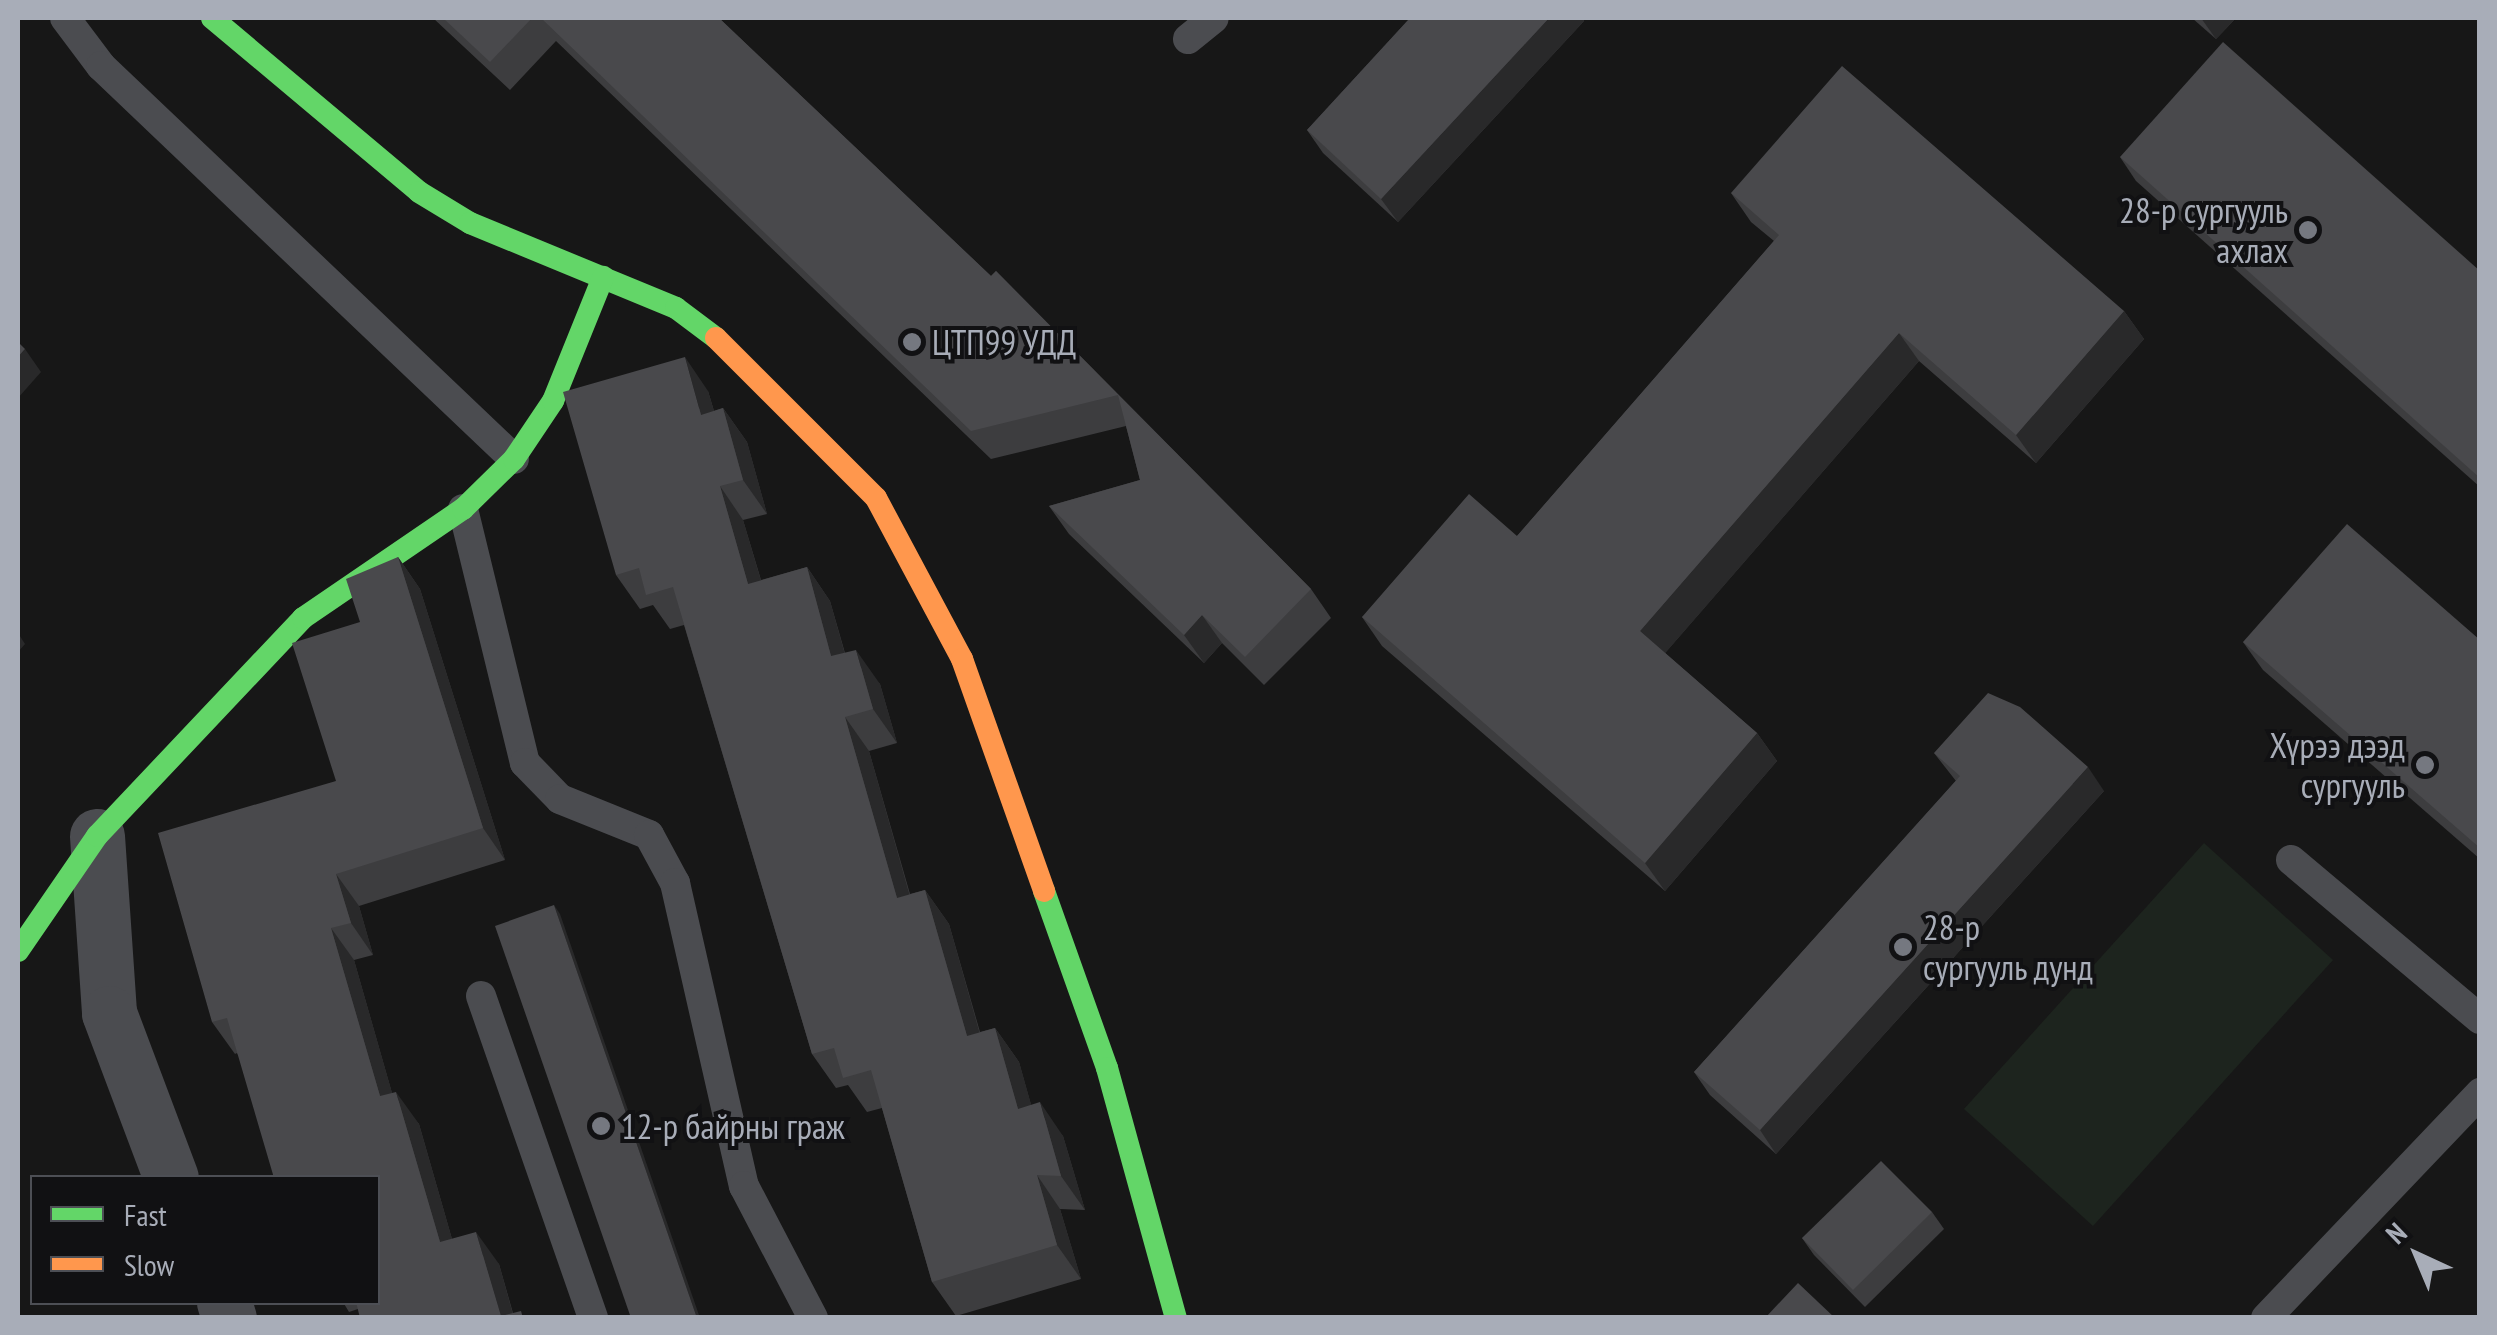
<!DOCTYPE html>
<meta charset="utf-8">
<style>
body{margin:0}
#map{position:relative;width:2497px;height:1335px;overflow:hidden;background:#171717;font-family:"PT Sans Narrow",sans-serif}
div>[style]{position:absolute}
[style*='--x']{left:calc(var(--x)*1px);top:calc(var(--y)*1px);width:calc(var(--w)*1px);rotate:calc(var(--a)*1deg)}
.green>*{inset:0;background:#1d241e}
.lane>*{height:30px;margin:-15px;padding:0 15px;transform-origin:15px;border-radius:15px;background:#4b4c50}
.street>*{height:55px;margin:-27.5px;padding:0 27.5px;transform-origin:27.5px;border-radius:27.5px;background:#4b4c50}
.fast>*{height:22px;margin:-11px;padding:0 11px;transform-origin:11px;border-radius:11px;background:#63d668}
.slow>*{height:22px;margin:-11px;padding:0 11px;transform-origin:11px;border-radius:11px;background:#ff974d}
.wall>*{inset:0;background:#3d3d3f}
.shaded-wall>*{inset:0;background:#29292a}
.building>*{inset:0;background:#49494c}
.dots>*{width:28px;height:28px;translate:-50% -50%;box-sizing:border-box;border:5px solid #111113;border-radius:50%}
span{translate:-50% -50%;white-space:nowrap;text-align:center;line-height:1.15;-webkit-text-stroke:8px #111113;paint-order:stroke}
.poi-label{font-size:35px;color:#a8adb8}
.right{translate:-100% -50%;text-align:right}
.left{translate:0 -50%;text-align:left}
.frame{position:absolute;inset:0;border:20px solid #a8adb8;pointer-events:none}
.legend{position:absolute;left:30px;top:1175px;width:350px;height:130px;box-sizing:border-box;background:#111113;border:2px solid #4d4f55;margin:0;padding:12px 18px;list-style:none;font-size:30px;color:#a8adb8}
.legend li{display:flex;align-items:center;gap:20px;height:50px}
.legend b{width:50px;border:2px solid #4d4f55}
.north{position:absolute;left:2367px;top:1205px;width:100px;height:100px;-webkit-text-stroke:8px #111113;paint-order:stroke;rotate:316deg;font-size:28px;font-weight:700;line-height:40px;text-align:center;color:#a8adb8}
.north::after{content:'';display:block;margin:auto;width:35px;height:45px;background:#a8adb8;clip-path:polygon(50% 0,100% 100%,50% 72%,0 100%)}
</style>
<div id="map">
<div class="green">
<i style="clip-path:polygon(2204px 843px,2333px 960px,2093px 1226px,1964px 1109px)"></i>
</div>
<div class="lane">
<i style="--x:65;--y:18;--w:60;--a:53.1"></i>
<i style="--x:101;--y:66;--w:570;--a:43.58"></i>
<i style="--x:1188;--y:39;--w:33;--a:-39"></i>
<i style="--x:463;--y:509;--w:261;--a:76.3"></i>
<i style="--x:525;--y:763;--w:50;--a:45.8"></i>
<i style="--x:560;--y:799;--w:96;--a:22"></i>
<i style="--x:649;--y:835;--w:55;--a:61.6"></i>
<i style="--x:675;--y:883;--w:311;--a:77.2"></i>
<i style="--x:744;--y:1186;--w:149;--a:62.4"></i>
<i style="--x:2291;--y:860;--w:247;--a:40.1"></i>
<i style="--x:481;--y:996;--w:341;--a:70.8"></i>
<i style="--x:2266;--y:1318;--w:311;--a:-46.4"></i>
</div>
<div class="street">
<i style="--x:97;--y:836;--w:177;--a:86.1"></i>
<i style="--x:109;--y:1013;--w:176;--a:69.4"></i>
<i style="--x:224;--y:1302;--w:17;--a:73"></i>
</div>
<div class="fast">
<i style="--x:212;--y:18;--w:270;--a:40"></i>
<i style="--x:419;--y:192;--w:60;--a:31.3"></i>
<i style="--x:470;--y:223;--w:223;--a:22.4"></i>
<i style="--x:676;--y:308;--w:50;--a:36.9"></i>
<i style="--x:1044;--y:891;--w:188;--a:70.4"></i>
<i style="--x:1107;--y:1068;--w:259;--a:74.6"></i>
<i style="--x:18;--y:951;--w:140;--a:-55.5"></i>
<i style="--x:97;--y:836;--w:300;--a:-46.6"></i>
<i style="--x:303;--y:618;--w:194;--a:-34.3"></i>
<i style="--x:463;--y:509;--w:71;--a:-44.4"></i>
<i style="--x:514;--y:459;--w:70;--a:-56.1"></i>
<i style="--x:553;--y:401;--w:134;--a:-68"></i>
</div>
<div class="slow">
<i style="--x:716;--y:338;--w:226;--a:45"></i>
<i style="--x:876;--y:498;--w:183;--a:61.9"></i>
<i style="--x:962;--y:659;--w:246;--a:70.5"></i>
</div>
<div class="wall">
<i style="clip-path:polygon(433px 18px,719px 18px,991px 276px,996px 271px,1311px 589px,1331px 618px,1264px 685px,1222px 643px,1204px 663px,1069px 534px,1049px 506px,1140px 480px,1126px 426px,991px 459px,556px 41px,510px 90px)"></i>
<i style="clip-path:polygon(1410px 18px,1582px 18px,1584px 21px,1398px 222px,1323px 153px,1307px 130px)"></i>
<i style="clip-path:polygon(2192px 18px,2236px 18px,2216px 39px)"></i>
<i style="clip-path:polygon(2120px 157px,2480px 271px,2480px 487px,2136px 181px)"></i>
<i style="clip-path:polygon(1731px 193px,2124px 311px,2144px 339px,2036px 463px,1919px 361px,1665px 653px,1757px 733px,1777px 761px,1665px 891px,1382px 646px,1362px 617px,1517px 536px,1774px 241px,1751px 222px)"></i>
<i style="clip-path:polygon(708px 391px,714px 411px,723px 408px,747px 442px,767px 514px,743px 520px,761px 580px,807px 567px,830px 601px,845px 653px,880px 684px,897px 743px,869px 751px,910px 894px,925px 890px,949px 924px,980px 1032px,995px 1028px,1019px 1062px,1031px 1105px,1063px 1136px,1085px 1210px,1060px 1209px,1081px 1279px,956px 1316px,932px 1282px,882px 1108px,867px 1112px,848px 1085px,836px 1088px,812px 1054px,684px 625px,670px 629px,653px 605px,640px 609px,616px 575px)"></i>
<i style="clip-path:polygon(398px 557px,420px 589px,505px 860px,359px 906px,373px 955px,354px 960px,392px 1093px,419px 1124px,452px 1239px,499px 1264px,513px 1313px,526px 1318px,358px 1309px,349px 1312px,343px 1302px,378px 1302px,237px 1053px,235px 1054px,212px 1022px,336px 781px,360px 622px)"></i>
<i style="clip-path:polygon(2480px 640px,2480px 859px,2263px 670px,2243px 642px)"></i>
<i style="clip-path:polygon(1934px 753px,2104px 791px,1776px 1154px,1710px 1095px,1694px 1072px,1956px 781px)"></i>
<i style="clip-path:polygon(1932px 1212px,1944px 1229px,1865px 1307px,1814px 1255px,1802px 1238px)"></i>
</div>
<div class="shaded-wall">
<i style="clip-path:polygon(1549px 18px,1582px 18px,1584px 21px,1398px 222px,1381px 199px)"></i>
<i style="clip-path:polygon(2201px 18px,2236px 18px,2216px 39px)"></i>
<i style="clip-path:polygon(2124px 311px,2144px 339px,2036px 463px,2016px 435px)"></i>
<i style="clip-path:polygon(1899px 333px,1919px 361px,1660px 659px,1640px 631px)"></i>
<i style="clip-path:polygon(25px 349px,41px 372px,18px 398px,18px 357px)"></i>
<i style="clip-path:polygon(685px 357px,708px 391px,725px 449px,701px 415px)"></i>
<i style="clip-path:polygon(723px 408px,747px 442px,767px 514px,743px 480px)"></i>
<i style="clip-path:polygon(720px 486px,743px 520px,772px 618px,748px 584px)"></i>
<i style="clip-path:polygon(398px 557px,420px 589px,505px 860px,483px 828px)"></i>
<i style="clip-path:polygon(807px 567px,830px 601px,855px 690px,831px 656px)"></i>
<i style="clip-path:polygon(1202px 615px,1222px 643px,1204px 663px,1184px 635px)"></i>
<i style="clip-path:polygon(18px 633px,25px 644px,18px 652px)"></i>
<i style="clip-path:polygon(856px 650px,880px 684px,897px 743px,873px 709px)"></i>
<i style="clip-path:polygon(845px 717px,869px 751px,920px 932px,897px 898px)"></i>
<i style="clip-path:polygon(1757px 733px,1777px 761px,1665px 891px,1645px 863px)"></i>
<i style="clip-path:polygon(2088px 767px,2104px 791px,1776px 1154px,1760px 1130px)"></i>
<i style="clip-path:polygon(336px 874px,359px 906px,373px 955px,351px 923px)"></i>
<i style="clip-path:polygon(925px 890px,949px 924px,990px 1070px,967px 1036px)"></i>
<i style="clip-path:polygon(554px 905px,560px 914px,700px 1318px,697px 1318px)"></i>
<i style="clip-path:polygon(331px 928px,354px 960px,402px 1128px,380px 1096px)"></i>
<i style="clip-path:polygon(995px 1028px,1019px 1062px,1042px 1143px,1018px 1109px)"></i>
<i style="clip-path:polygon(396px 1092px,419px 1124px,462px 1274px,440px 1242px)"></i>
<i style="clip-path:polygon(1040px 1102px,1063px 1136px,1085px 1210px,1061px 1176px)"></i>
<i style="clip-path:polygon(1037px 1175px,1060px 1209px,1081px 1279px,1057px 1245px)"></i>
<i style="clip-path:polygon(476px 1232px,499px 1264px,514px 1318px,501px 1318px)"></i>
</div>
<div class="building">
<i style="clip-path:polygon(443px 18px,532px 18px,490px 62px)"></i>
<i style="clip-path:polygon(541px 18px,719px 18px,991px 276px,996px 271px,1311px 589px,1245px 657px,1202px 615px,1184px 635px,1049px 506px,1140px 480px,1118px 395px,971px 431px)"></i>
<i style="clip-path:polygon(1410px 18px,1549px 18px,1381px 199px,1307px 130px)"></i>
<i style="clip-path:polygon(2223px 42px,2480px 271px,2480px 478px,2120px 157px)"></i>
<i style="clip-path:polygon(1842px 66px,2124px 311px,2016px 435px,1899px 333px,1640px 631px,1757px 733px,1645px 863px,1362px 617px,1469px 494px,1517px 536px,1779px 235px,1731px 193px)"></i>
<i style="clip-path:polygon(18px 342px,25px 349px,18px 357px)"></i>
<i style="clip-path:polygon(685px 357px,701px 415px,723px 408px,743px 480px,720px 486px,748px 584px,807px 567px,831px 656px,856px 650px,873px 709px,845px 717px,897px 898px,925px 890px,967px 1036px,995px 1028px,1018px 1109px,1040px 1102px,1061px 1176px,1037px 1175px,1057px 1245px,932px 1282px,871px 1070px,843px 1078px,834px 1048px,812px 1054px,673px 587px,646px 595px,639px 568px,616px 575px,563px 392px)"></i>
<i style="clip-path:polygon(2347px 524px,2480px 640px,2480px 848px,2243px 642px)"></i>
<i style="clip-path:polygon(398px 557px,483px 828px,336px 874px,351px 923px,331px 928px,380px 1096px,396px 1092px,440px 1242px,476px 1232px,501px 1316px,521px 1311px,523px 1318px,360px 1318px,356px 1302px,378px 1302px,378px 1178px,274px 1178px,227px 1018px,212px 1022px,158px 833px,336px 781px,292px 643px,360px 622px,346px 579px)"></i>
<i style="clip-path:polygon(1988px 693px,2020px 707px,2088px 767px,1760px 1130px,1694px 1072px,1960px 776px,1934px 753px)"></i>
<i style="clip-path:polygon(554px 905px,697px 1318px,631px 1318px,495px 926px)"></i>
<i style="clip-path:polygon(1881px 1161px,1932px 1212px,1853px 1290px,1802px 1238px)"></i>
<i style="clip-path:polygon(1798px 1283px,1835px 1318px,1765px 1318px)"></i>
</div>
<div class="dots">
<i style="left:2308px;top:230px;background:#757880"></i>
<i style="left:912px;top:342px;background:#757880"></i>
<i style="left:2425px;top:765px;background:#757880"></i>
<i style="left:1903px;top:947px;background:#757880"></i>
<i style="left:601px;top:1126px;background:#757880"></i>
</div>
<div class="poi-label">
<span class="right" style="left:2288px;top:230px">28-р сургууль<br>ахлах</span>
<span class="left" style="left:932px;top:342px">ЦТП99 УДД</span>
<span class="right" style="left:2405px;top:765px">Хүрээ дээд<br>сургууль</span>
<span class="left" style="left:1923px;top:947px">28-р<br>сургууль дунд</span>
<span class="left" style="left:621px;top:1126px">12-р байрны граж</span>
</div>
<div class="frame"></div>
<ul class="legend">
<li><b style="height:12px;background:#63d668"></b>Fast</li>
<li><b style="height:12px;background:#ff974d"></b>Slow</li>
</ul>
<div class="north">N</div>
</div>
